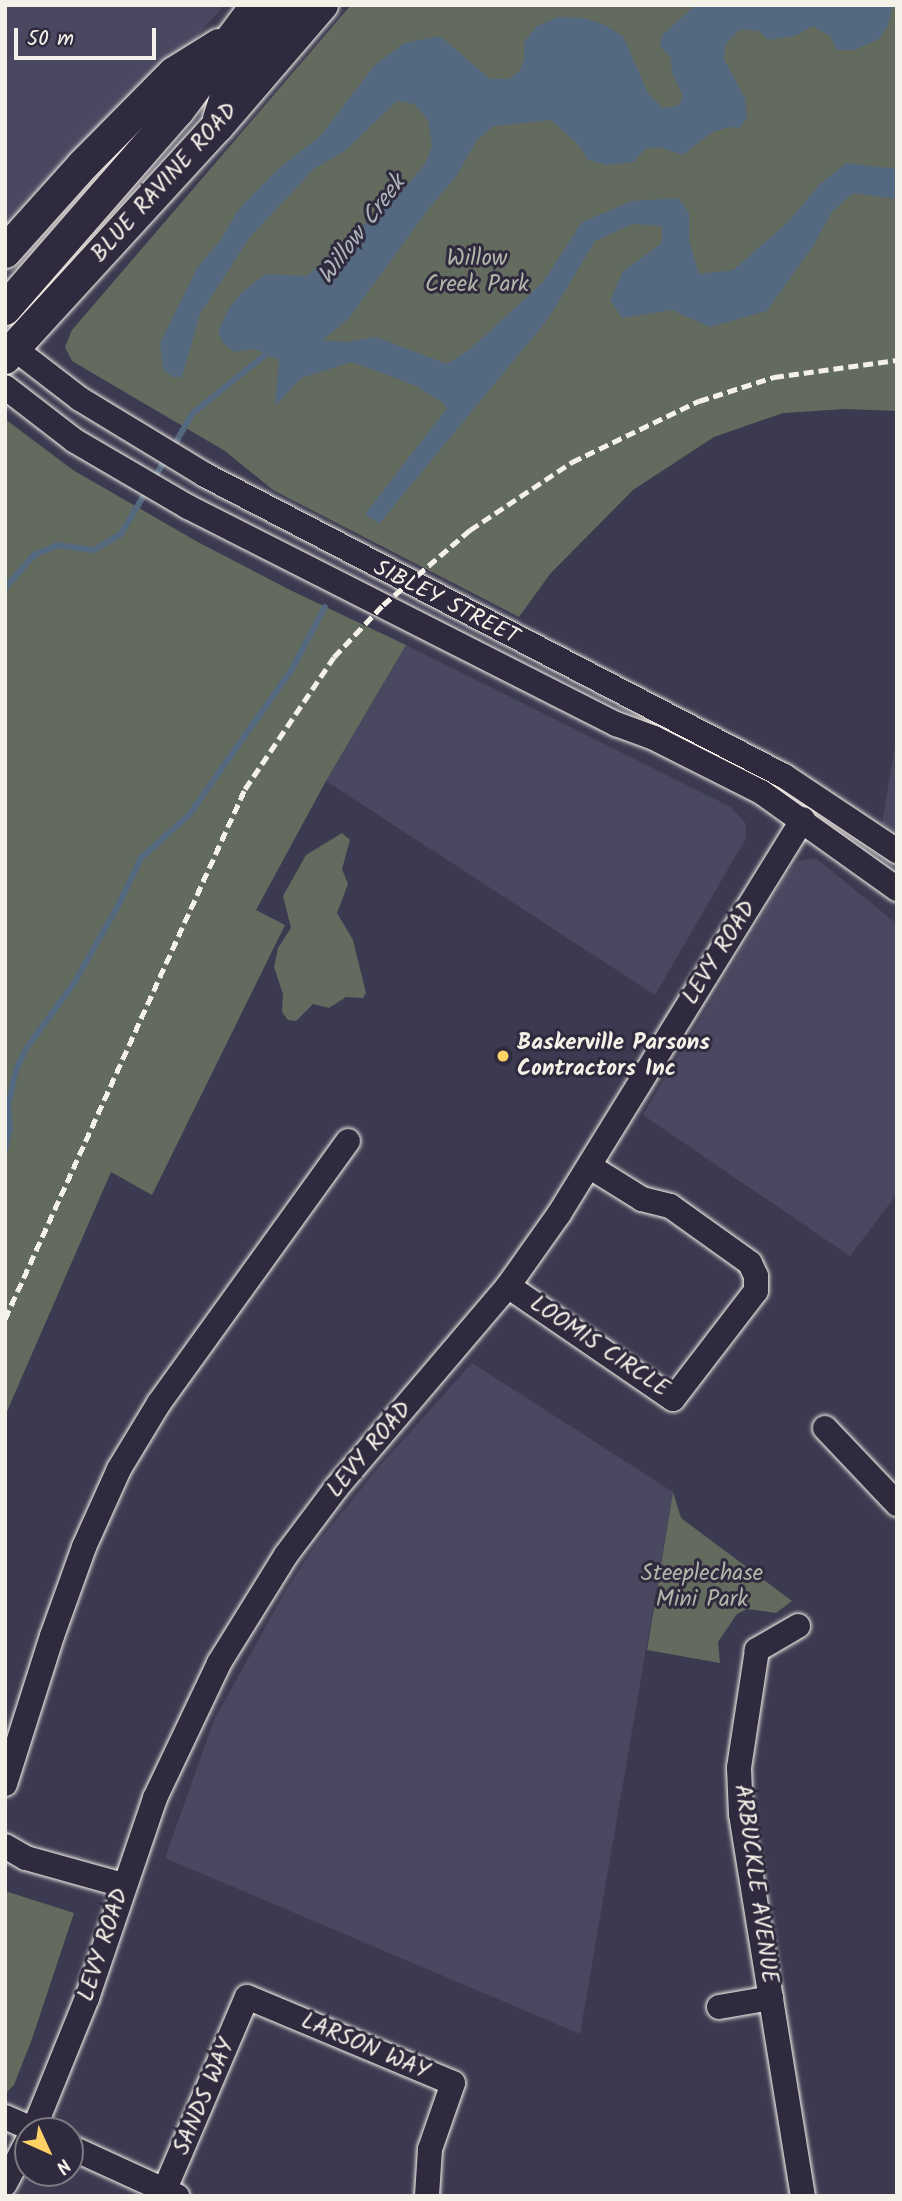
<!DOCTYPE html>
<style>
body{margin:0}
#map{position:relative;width:902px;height:2201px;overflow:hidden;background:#3c3a50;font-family:Kalam,sans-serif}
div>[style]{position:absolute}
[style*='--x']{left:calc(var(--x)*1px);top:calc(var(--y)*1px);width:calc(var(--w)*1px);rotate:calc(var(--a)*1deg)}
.built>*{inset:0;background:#494860}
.green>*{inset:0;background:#636a5e}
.water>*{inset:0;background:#54687f}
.stream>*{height:6px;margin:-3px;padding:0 3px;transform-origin:3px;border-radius:3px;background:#54687f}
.roads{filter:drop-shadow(0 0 2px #f4f1e8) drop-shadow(0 0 2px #f4f1e8)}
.minor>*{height:24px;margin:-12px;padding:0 12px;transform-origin:12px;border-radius:12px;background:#2f2a3d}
.major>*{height:32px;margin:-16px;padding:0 16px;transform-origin:16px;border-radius:16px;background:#2f2a3d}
.rail>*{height:5px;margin-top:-2.5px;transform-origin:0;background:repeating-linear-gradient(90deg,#f4f1e8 0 10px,transparent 0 15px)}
.dots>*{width:19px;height:19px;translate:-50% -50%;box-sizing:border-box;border:4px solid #2f2a3d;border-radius:50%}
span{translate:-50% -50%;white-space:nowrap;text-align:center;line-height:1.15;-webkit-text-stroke:6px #2f2a3d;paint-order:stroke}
.street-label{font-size:23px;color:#f4f1e8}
.park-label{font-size:23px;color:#b3b4aa}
.poi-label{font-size:23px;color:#f4f1e8;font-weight:700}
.left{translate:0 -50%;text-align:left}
.water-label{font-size:24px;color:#acb3b9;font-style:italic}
.frame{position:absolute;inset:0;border:7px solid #f4f1e8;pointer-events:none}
.north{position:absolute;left:14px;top:2117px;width:70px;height:70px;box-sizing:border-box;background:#2f2a3d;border:2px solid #7e7a81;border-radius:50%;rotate:135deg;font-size:19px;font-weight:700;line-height:28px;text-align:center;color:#f4f1e8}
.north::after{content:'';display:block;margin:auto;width:24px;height:32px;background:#ffd166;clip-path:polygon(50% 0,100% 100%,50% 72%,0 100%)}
.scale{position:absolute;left:14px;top:28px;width:142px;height:32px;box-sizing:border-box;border:4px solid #f4f1e8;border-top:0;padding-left:9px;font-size:21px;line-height:24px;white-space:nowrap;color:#f4f1e8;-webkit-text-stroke:5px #2f2a3d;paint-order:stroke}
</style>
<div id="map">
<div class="built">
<i style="clip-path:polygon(5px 5px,224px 5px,158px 82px,5px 245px)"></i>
<i style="clip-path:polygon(406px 645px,731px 807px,746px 824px,746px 838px,655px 995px,326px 781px)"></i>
<i style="clip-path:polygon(897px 734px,897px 833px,882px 823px)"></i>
<i style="clip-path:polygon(816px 858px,897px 924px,897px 1194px,850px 1256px,643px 1115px,785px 877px,798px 861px)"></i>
<i style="clip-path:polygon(472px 1363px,673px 1492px,580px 2034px,165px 1858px,214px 1720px,286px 1590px,314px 1547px,379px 1467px)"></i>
</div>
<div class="green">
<i style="clip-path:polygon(351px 5px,897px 5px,897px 411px,845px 409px,783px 413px,714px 437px,633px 490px,550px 574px,519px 617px,273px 490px,225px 451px,72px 361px,65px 347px,72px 330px)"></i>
<i style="clip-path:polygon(5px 419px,73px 470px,196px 541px,290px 590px,406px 645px,326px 781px,256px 910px,285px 925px,152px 1195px,111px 1172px,5px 1416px)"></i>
<i style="clip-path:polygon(342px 833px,350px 840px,342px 869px,348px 884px,337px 913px,353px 940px,366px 993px,363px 998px,346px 997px,329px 1008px,313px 1004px,296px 1021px,288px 1020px,282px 1012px,283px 994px,274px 967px,278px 948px,291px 928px,283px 896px,306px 855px)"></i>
<i style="clip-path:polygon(673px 1492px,681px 1518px,792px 1601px,776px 1613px,747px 1609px,737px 1614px,718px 1642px,720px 1663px,647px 1650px)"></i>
<i style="clip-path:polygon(5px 1891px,74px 1913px,32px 2039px,14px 2085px,5px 2094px)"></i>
</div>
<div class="water">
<i style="clip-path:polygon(696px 5px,893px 5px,888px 25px,879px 39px,855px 50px,837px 50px,830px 36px,813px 26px,795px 36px,768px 40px,759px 31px,740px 29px,725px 45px,724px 59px,745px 98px,747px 118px,739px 128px,728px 127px,711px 133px,683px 155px,659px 147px,645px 149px,634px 162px,607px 165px,588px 160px,578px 144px,551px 120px,494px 126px,477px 140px,456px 177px,430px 207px,349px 318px,323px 340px,346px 342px,376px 337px,447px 364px,469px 350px,543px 282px,582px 222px,632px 201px,678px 198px,689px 213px,689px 240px,699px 274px,733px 270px,787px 223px,820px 184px,846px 163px,897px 169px,897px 199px,853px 193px,832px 212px,813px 246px,767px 311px,710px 327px,672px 310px,622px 318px,610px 300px,623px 271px,662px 243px,662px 226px,633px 224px,595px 241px,548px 319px,379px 524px,365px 514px,447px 408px,442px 402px,414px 385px,352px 362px,301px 378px,275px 406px,279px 360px,254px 349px,234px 352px,223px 343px,218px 331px,229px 308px,241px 293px,266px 274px,307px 276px,405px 188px,425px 164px,432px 146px,428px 120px,414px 104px,397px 101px,346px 150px,314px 169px,250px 237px,200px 314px,182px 377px,173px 377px,163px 370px,160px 343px,197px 268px,222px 238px,238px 210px,278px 169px,320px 136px,375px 65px,404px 43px,440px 36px,490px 79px,509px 79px,519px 72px,524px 60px,524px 42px,537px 26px,558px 17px,584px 18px,603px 24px,623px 36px,648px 93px,663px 108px,679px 105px,683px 96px,672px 73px,671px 58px,660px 46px,662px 35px)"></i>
</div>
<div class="stream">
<i style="--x:173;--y:447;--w:39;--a:-60"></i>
<i style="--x:193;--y:413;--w:100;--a:-38.9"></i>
<i style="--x:153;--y:480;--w:27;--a:-59"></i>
<i style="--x:5;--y:588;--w:44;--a:-48.7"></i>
<i style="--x:34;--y:555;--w:25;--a:-23"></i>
<i style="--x:57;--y:545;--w:37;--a:8"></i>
<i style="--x:94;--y:550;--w:31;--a:-31"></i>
<i style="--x:121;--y:534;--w:51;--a:-59.4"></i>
<i style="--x:5;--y:1151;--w:25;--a:-78"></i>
<i style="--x:10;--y:1127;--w:22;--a:-95"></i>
<i style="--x:8;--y:1105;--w:36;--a:-77"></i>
<i style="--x:16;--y:1070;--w:23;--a:-65"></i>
<i style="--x:26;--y:1049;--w:82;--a:-54"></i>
<i style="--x:74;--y:983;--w:89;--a:-60.3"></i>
<i style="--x:118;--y:906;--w:53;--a:-64.4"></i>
<i style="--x:141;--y:858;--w:64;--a:-41.9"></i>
<i style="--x:189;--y:815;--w:179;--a:-54.8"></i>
<i style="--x:292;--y:669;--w:70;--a:-62"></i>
</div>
<div class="roads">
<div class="minor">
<i style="--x:15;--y:349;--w:82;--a:37.6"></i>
<i style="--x:80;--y:399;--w:146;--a:31.3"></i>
<i style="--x:205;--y:475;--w:653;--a:27.47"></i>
<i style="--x:784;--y:776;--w:136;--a:33.6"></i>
<i style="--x:5;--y:387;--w:88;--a:37.6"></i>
<i style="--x:75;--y:441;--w:131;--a:30.3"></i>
<i style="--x:188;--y:507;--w:480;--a:26.9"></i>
<i style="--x:616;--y:724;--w:40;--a:20.2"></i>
<i style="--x:654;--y:738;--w:120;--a:26.8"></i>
<i style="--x:761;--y:792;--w:167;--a:35.5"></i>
<i style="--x:508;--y:1286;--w:200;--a:34.4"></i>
<i style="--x:673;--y:1399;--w:136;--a:-52.5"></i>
<i style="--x:756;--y:1291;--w:15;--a:-90"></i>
<i style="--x:756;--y:1276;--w:14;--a:-115"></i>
<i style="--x:750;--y:1263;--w:98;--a:-144.5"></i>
<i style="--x:670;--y:1206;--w:29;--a:-166"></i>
<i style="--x:642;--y:1199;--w:62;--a:-148.1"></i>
<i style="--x:825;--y:1428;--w:105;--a:46.5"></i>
<i style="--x:798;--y:1626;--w:48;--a:149.7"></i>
<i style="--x:757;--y:1650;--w:119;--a:98.7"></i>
<i style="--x:739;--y:1768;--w:46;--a:87.5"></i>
<i style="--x:741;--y:1814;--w:387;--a:80.8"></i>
<i style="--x:5;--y:1784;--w:155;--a:-72.4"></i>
<i style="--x:52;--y:1636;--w:95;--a:-70.2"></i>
<i style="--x:84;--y:1547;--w:85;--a:-65.8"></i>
<i style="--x:119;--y:1469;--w:77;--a:-58.8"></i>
<i style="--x:159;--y:1403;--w:323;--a:-54.2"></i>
<i style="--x:5;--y:1846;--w:24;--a:30"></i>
<i style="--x:26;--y:1858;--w:101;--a:15.6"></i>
<i style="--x:719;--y:2007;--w:53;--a:-9.8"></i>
<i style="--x:5;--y:2117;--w:34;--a:24"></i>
<i style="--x:33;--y:2131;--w:144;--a:-67.9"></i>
<i style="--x:87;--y:1998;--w:211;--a:-71.2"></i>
<i style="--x:155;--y:1798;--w:149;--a:-64.6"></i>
<i style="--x:219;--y:1663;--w:127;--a:-58.2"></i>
<i style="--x:286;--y:1555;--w:85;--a:-53.1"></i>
<i style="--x:337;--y:1487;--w:264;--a:-49.6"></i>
<i style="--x:508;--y:1286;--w:88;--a:-54.7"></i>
<i style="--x:559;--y:1214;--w:464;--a:-58.3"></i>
<i style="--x:70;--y:2147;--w:118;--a:24.6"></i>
<i style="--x:5;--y:2184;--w:50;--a:-62.4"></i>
<i style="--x:162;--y:2196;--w:216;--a:-66.9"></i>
<i style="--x:247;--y:1997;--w:223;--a:22.7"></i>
<i style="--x:453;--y:2083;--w:70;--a:109.2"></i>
<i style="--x:430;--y:2149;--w:47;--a:93.7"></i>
</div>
<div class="major">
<i style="--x:219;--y:119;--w:50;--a:-72.6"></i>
<i style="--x:234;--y:71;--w:86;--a:-50.2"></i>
<i style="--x:5;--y:252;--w:117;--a:-48.1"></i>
<i style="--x:83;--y:165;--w:129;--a:-45.3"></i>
<i style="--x:174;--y:73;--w:53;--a:-31.9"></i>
<i style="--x:5;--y:309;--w:263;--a:-48.9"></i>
<i style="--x:178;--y:111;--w:132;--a:-53.3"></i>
<i style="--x:5;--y:358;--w:314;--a:-47.5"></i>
<i style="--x:217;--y:127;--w:161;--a:-49.3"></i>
</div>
</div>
<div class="rail">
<i style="--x:5;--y:1319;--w:582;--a:-65.64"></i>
<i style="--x:245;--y:789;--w:159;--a:-56"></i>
<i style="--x:334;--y:657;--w:71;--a:-46.7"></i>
<i style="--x:383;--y:605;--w:115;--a:-40.8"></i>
<i style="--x:470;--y:530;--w:123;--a:-33.7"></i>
<i style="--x:572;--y:462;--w:141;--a:-25.7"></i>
<i style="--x:699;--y:401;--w:79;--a:-17.7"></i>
<i style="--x:774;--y:377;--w:124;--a:-7.9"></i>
</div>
<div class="dots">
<i style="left:503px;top:1056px;background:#ffd166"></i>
</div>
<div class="street-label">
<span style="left:165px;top:183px;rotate:-48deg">BLUE RAVINE ROAD</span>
<span style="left:446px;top:603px;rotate:27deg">SIBLEY STREET</span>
<span style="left:720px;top:953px;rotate:-58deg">LEVY ROAD</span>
<span style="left:599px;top:1347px;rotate:34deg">LOOMIS CIRCLE</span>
<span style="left:370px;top:1450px;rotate:-50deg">LEVY ROAD</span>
<span style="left:755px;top:1884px;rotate:82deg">ARBUCKLE AVENUE</span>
<span style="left:104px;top:1945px;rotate:-72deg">LEVY ROAD</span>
<span style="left:365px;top:2047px;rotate:23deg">LARSON WAY</span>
<span style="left:205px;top:2097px;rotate:-67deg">SANDS WAY</span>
</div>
<div class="park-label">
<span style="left:477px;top:272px">Willow<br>Creek Park</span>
<span style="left:702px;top:1587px">Steeplechase<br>Mini Park</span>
</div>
<div class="poi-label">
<span class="left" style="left:517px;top:1056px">Baskerville Parsons<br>Contractors Inc</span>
</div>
<div class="water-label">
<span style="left:362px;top:230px;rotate:-53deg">Willow Creek</span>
</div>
<div class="frame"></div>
<div class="north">N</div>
<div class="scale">50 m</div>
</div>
